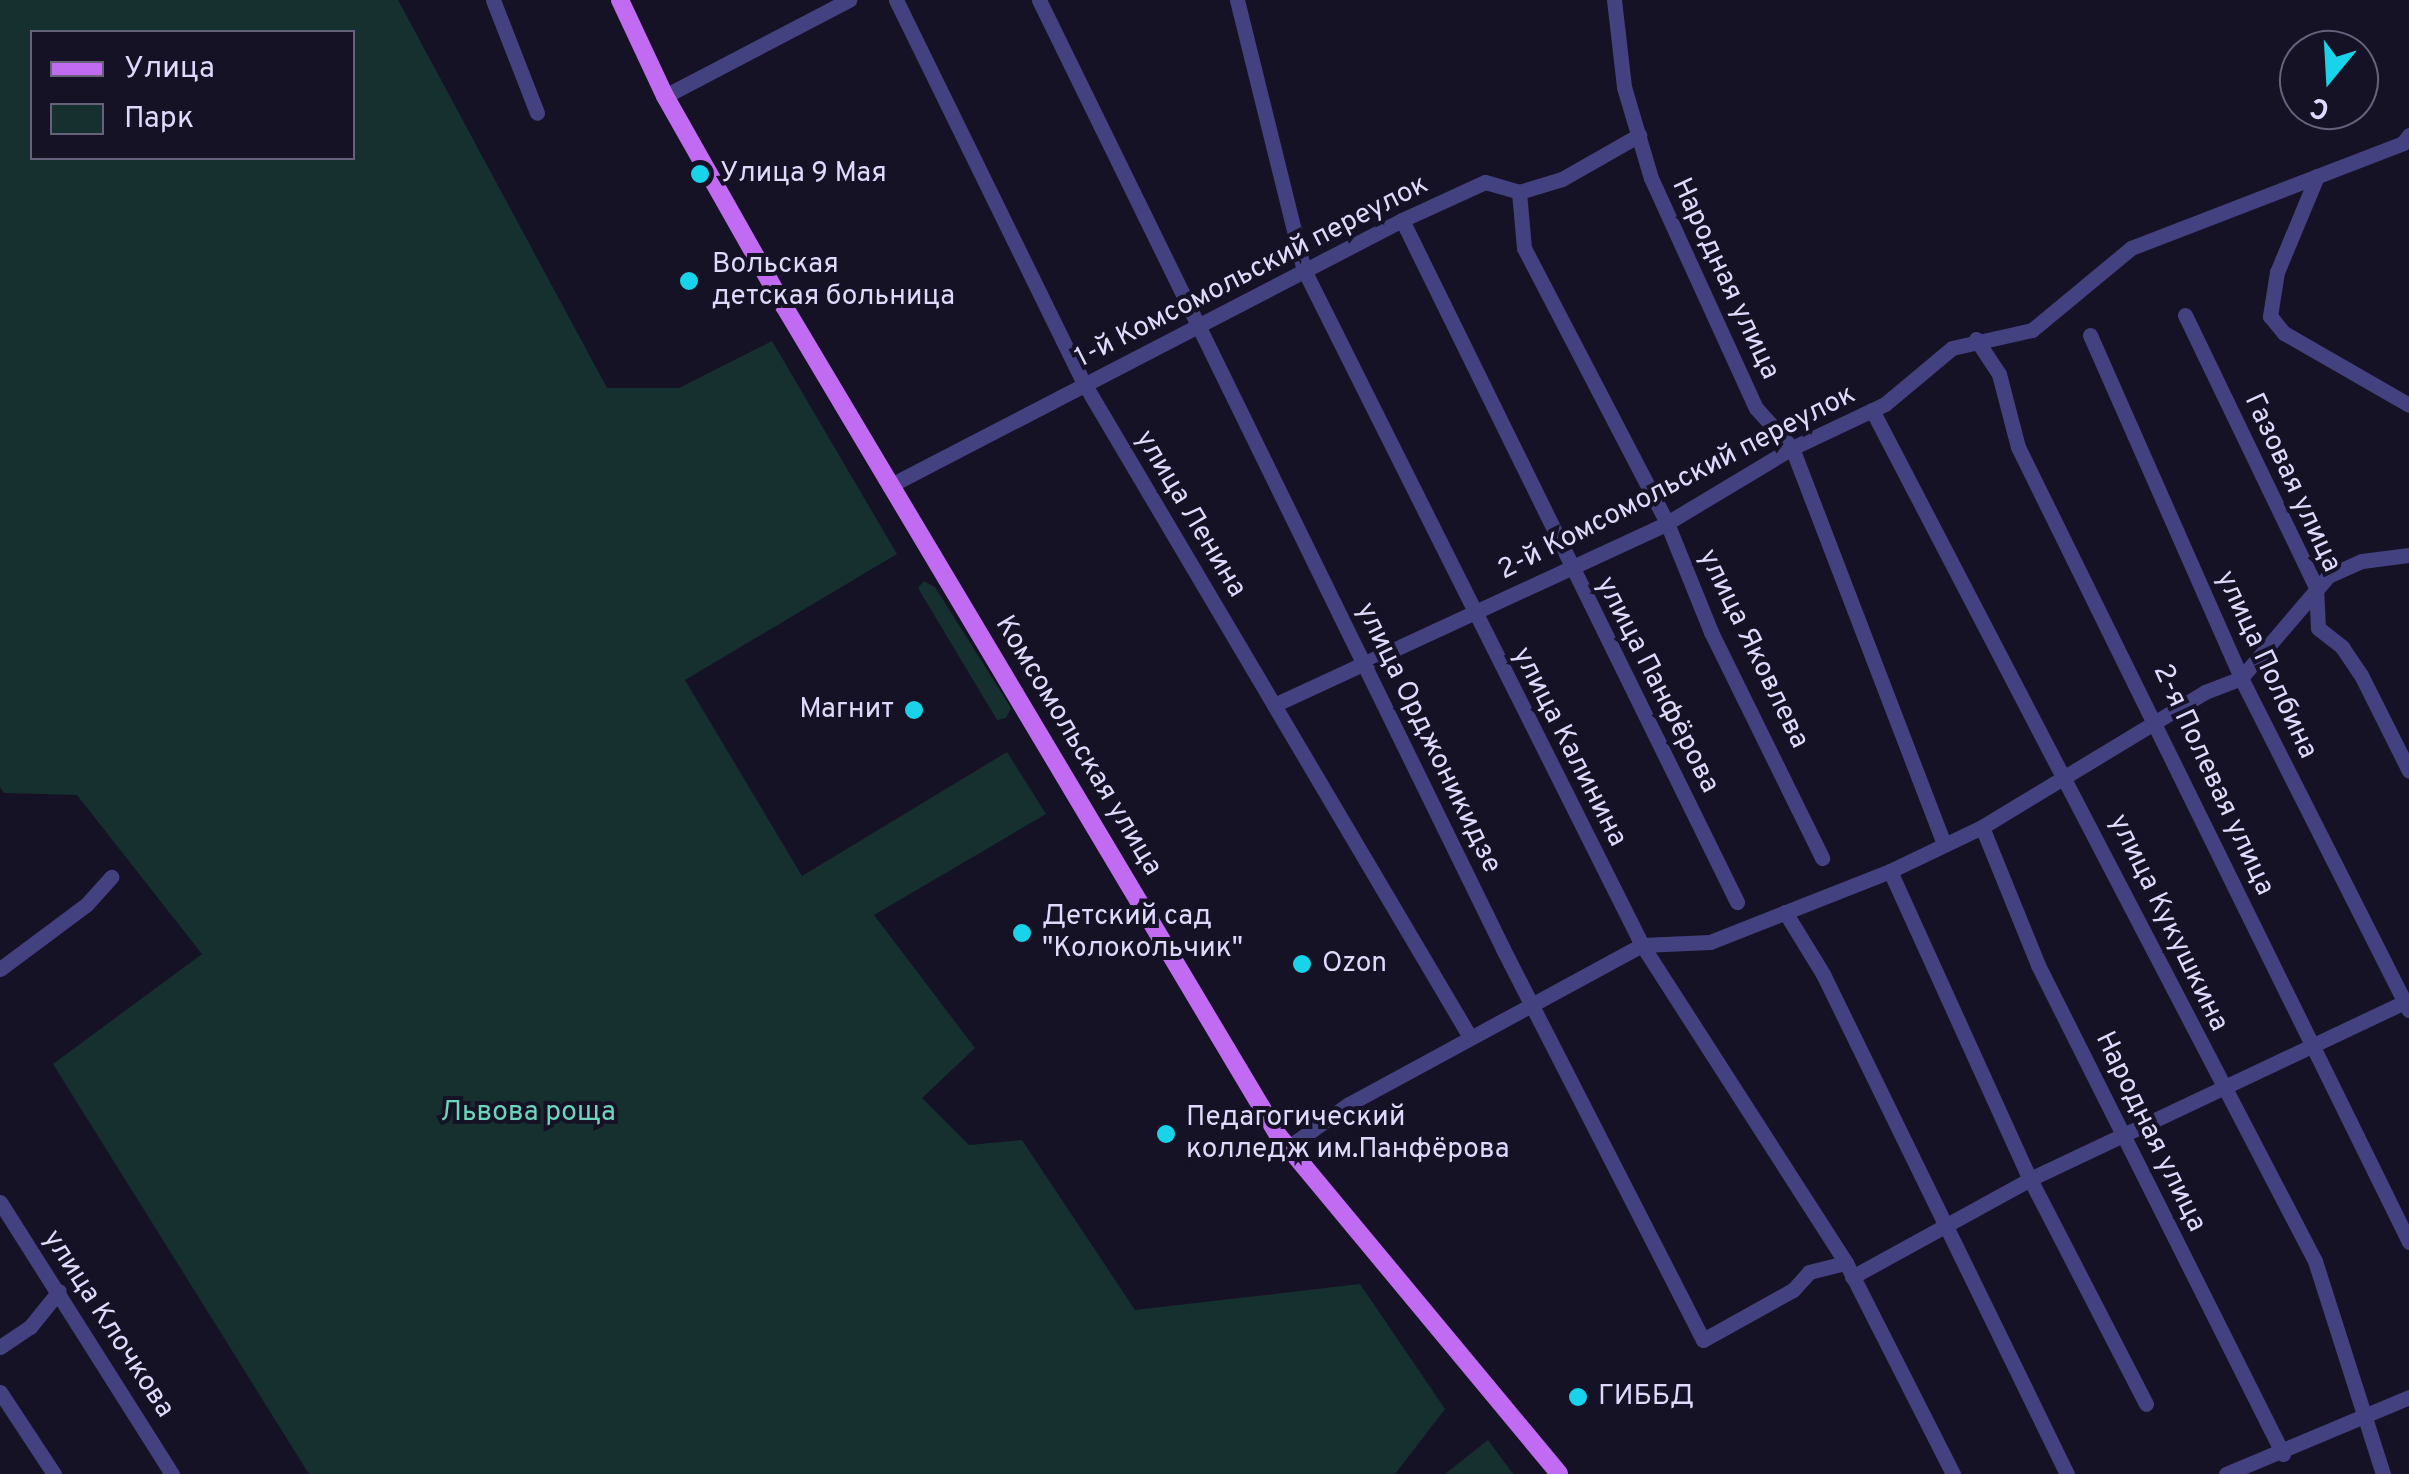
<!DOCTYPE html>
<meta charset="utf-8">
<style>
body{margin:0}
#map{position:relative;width:2409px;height:1474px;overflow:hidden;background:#161226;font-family:Overpass,sans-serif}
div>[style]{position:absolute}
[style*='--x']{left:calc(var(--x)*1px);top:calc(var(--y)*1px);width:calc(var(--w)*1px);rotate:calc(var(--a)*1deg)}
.green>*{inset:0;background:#15302f}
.minor>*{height:15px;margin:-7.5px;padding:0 7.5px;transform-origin:7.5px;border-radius:7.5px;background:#444181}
.major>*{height:18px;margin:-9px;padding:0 9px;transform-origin:9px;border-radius:9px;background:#c16bf2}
.dots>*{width:28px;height:28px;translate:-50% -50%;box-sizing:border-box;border:5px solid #161226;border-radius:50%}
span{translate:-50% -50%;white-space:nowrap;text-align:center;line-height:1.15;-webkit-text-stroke:8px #161226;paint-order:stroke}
.poi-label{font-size:28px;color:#dedafc}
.left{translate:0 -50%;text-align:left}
.right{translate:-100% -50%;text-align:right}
.street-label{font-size:28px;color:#dedafc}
.park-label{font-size:28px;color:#6cd6bc}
.legend{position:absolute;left:30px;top:30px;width:325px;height:130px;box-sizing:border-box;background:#161226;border:2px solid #66627c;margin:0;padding:12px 18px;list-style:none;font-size:30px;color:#dedafc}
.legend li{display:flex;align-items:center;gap:20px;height:50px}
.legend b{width:50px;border:2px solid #66627c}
.north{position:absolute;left:2279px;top:30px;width:100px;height:100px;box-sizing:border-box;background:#161226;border:2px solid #66627c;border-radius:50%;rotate:198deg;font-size:28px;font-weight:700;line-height:40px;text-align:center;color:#dedafc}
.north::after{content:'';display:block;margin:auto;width:35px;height:45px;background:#18d3ea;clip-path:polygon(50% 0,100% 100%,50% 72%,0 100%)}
</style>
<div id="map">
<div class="green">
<i style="clip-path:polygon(evenodd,0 0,398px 0,607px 388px,679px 388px,772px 341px,897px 554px,685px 680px,802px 876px,1007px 752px,1046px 814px,874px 915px,975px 1048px,922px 1098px,969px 1145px,1022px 1140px,1135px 1310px,1360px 1284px,1445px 1409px,1395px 1474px,309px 1474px,53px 1064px,202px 954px,77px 795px,4px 793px,0 787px,0 0,352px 32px,352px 158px,32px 158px,32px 32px,352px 32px)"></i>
<i style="clip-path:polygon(924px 581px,935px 587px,1011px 708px,1006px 718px,997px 720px,918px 588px)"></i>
<i style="clip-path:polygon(1488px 1440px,1513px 1474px,1445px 1474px)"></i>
</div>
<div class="minor">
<i style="--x:493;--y:0;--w:121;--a:68.7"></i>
<i style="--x:896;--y:0;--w:429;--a:63.9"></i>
<i style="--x:1085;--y:385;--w:757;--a:59.44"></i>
<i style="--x:1039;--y:0;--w:1056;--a:63.94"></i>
<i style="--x:1503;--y:949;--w:439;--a:62.9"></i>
<i style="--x:1703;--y:1340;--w:103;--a:-29.1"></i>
<i style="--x:1793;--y:1290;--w:24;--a:-48"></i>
<i style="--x:1809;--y:1272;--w:38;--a:-14"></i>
<i style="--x:1237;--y:0;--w:278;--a:76.1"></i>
<i style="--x:1304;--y:270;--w:755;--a:63.4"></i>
<i style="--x:1642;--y:945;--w:378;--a:57.3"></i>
<i style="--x:1846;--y:1263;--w:237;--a:63.1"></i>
<i style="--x:1614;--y:0;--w:88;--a:83.4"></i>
<i style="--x:1624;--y:87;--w:95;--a:73.5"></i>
<i style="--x:1651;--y:178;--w:253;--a:65.5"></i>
<i style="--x:1756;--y:408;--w:54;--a:48"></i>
<i style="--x:1792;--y:448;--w:421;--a:69"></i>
<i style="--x:665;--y:96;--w:208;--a:-27.6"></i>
<i style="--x:2317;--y:176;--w:104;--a:112.6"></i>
<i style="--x:2277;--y:272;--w:45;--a:99"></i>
<i style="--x:2270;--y:316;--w:22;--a:51"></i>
<i style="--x:2284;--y:333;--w:144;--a:29.9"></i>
<i style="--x:1519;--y:192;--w:56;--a:84.9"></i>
<i style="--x:1524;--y:248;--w:310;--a:62.5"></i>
<i style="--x:1667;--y:523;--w:118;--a:68"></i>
<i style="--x:1711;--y:632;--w:252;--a:63.8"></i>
<i style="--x:1402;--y:220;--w:760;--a:63.84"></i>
<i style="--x:2185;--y:315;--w:302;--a:64.3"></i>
<i style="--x:2316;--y:587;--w:41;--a:87.2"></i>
<i style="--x:2318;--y:628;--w:31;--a:38"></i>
<i style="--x:2342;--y:647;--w:34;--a:56"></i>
<i style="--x:2361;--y:675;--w:107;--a:63.4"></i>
<i style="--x:2090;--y:335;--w:375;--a:66.2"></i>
<i style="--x:2241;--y:678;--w:372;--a:63.2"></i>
<i style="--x:1976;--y:339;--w:42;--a:56.7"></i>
<i style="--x:1999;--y:374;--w:75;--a:75.4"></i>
<i style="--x:2018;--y:447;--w:886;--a:63.81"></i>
<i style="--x:1872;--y:410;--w:959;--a:62.5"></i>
<i style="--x:2315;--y:1261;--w:224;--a:72.3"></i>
<i style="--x:891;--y:485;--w:576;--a:-27.41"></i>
<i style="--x:1402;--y:220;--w:91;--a:-24.6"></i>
<i style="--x:1485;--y:182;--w:35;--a:16"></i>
<i style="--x:1519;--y:192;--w:45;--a:-16.8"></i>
<i style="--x:1562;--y:179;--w:89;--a:-29.7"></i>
<i style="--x:1274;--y:705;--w:433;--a:-24.8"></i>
<i style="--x:1667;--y:523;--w:146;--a:-31"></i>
<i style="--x:1792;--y:448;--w:103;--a:-25.3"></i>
<i style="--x:1885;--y:404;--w:87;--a:-39.9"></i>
<i style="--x:1952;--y:348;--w:82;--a:-12.7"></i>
<i style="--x:2032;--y:330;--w:129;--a:-39.6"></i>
<i style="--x:2131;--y:248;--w:292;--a:-21.1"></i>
<i style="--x:2403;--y:143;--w:10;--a:-53"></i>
<i style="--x:1982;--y:827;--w:149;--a:67.9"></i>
<i style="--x:2038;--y:965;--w:547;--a:63.39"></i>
<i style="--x:1890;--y:871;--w:338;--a:65.6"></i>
<i style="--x:2030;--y:1179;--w:253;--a:62.7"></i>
<i style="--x:1785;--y:912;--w:73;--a:58.5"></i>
<i style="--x:1823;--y:974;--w:556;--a:63.99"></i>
<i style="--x:0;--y:969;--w:107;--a:-36.7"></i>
<i style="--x:86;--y:905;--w:38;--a:-48"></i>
<i style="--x:1287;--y:1148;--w:76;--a:-35.4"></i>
<i style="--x:1349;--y:1104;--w:333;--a:-28.5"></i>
<i style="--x:1642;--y:945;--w:68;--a:-2.5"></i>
<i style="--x:1710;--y:942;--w:193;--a:-21.5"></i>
<i style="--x:1890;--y:871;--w:102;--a:-25.6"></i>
<i style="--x:1982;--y:827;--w:261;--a:-31.2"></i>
<i style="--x:2205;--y:692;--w:39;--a:-21"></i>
<i style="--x:2241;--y:678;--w:134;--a:-49.5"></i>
<i style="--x:2328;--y:576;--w:37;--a:-24"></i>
<i style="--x:2362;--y:561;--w:47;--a:-7.3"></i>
<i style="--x:0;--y:1202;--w:322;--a:57.7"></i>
<i style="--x:1852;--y:1277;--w:203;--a:-28.8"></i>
<i style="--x:2030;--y:1179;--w:419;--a:-25.3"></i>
<i style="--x:0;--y:1347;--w:36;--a:-34"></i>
<i style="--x:30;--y:1327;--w:46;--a:-51.1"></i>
<i style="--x:0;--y:1392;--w:98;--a:56.6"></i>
<i style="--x:2226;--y:1474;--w:199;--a:-22.8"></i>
</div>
<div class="major">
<i style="--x:620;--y:0;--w:106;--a:64.9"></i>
<i style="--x:665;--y:96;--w:241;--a:60.5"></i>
<i style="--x:784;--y:306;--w:965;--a:59.21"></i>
<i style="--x:1278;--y:1135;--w:440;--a:50.3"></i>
</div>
<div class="dots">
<i style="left:700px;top:174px;background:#18d3ea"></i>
<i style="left:689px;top:281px;background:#18d3ea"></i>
<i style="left:914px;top:710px;background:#18d3ea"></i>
<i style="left:1022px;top:933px;background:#18d3ea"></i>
<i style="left:1302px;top:964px;background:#18d3ea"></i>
<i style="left:1166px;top:1134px;background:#18d3ea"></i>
<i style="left:1578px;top:1397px;background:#18d3ea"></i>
</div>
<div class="poi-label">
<span class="left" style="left:720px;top:174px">Улица 9 Мая</span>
<span class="left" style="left:712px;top:281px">Вольская<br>детская больница</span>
<span class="right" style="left:894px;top:710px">Магнит</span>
<span class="left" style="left:1042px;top:933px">Детский сад<br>"Колокольчик"</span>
<span class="left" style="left:1322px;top:964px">Ozon</span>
<span class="left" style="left:1186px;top:1134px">Педагогический<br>колледж им.Панфёрова</span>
<span class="left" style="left:1598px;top:1397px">ГИББД</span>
</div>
<div class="street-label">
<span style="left:1252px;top:272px;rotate:-27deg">1-й Комсомольский переулок</span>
<span style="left:1725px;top:279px;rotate:65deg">Народная улица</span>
<span style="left:1677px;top:483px;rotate:-27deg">2-й Комсомольский переулок</span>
<span style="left:2292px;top:483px;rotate:65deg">Газовая улица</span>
<span style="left:1190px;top:514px;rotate:59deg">улица Ленина</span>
<span style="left:1753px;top:649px;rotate:64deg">улица Яковлева</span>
<span style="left:2266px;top:665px;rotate:65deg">улица Полбина</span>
<span style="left:1657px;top:685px;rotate:63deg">улица Панфёрова</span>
<span style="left:1428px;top:738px;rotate:64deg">улица Орджоникидзе</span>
<span style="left:1078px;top:746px;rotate:59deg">Комсомольская улица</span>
<span style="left:1569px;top:747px;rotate:63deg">улица Калинина</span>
<span style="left:2213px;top:780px;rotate:65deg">2-я Полевая улица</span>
<span style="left:2168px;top:923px;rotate:64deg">улица Кукушкина</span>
<span style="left:2150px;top:1132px;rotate:64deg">Народная улица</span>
<span style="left:108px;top:1324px;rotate:57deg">улица Клочкова</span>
</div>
<div class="park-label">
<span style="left:528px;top:1113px">Львова роща</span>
</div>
<ul class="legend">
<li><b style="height:12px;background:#c16bf2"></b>Улица</li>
<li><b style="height:28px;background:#15302f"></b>Парк</li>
</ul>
<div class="north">С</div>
</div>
